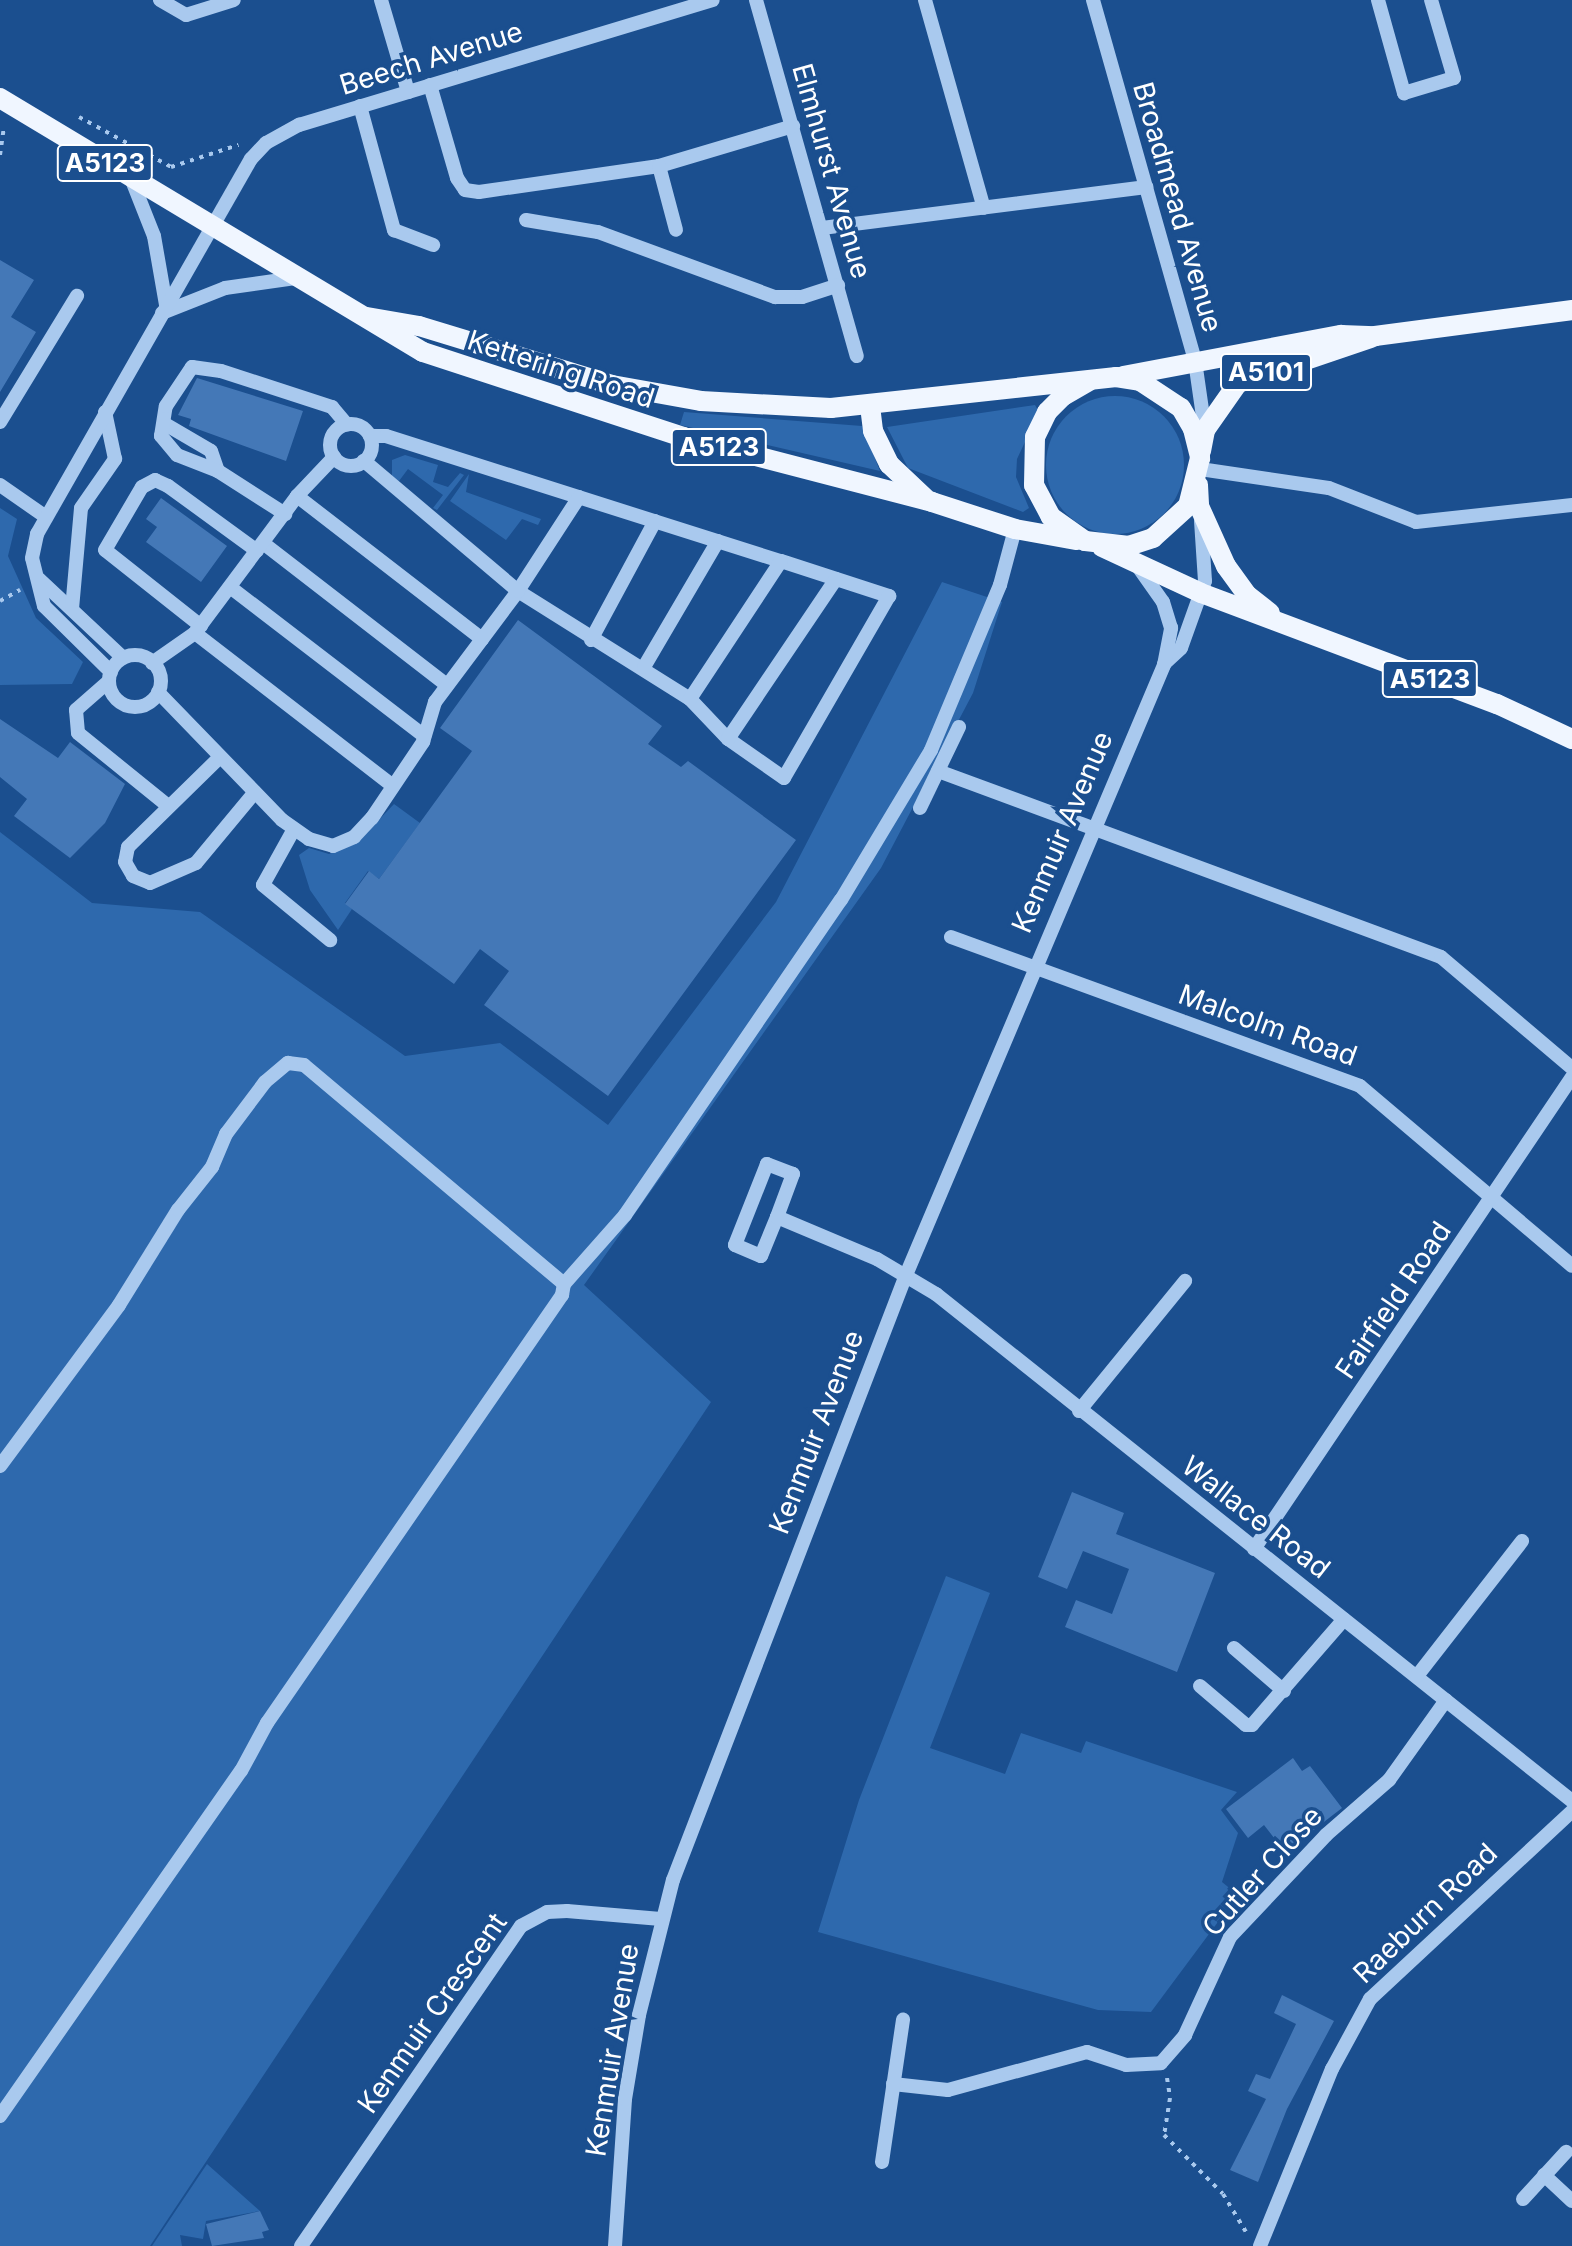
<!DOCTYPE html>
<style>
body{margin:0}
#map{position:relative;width:1572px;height:2246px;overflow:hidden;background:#1b4f8f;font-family:Inter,sans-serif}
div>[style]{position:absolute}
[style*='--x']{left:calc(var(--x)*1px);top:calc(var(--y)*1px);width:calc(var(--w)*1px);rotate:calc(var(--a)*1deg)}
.green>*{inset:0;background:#2e69ad}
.round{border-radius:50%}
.building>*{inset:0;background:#4478b7}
.path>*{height:4px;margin-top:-2px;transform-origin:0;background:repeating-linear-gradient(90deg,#a9c9ee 0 4px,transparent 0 10px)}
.minor>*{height:14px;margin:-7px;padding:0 7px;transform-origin:7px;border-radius:7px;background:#a9c9ee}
.minor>.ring{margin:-7px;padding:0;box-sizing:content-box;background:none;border:14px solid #a9c9ee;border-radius:50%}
.major>*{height:20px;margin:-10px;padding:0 10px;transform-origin:10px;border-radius:10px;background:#f0f6ff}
span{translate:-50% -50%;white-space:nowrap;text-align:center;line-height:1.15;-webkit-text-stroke:7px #1b4f8f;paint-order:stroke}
.shield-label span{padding:2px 6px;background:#1b4f8f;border:2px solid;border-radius:6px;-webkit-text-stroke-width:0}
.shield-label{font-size:26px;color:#fff;font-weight:700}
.street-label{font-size:28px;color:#fff}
</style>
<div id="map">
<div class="green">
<i class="round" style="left:1046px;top:396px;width:138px;height:138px"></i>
<i style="clip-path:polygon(1035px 405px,1039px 412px,1017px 459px,1016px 477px,1029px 508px,1023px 512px,908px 468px,887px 427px)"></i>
<i style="clip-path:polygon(684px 412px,862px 426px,880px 471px,680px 425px)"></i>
<i style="clip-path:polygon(405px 455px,438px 465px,433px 482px,448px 487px,460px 473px,464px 475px,437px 510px,433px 508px,443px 495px,408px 469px,399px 481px,392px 476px,392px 460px)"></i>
<i style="clip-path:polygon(469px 474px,466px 492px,541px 519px,538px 525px,522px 519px,506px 540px,450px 501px)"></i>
<i style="clip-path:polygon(0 508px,17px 519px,8px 556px,36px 618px,83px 662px,72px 684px,0 685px)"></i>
<i style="clip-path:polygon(942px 582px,1002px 602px,973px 693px,881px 868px,584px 1285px,711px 1402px,150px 2246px,0 2246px,0 832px,92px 903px,200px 912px,405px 1056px,500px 1043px,608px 1125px,776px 902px)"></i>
<i style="clip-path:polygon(394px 804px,420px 823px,379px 879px,368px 871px,345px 903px,352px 909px,338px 930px,310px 890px,299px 855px,309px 848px,329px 854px,357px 843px)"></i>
<i style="clip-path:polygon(946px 1576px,990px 1593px,930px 1748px,1005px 1774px,1021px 1733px,1081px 1753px,1086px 1741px,1237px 1792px,1221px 1810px,1238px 1833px,1222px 1882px,1238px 1895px,1151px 2012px,1098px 2010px,818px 1932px,859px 1800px)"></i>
<i style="clip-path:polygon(207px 2164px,260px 2211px,206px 2221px,203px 2239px,180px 2235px,182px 2246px,152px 2246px)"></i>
</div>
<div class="building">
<i style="clip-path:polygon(0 260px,34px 280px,11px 317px,36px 332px,0 392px)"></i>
<i style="clip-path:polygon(197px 378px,303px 411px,286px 461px,189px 426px,191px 419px,178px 415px)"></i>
<i style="clip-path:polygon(161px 498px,227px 546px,201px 582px,146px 542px,157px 527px,146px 519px)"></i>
<i style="clip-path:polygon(518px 620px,662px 726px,648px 744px,681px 767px,688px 761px,796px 840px,608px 1096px,484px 1005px,509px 971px,480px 949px,454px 984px,345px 904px,369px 871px,379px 879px,472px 751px,440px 728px)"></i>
<i style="clip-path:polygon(0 719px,58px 758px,70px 742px,125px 784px,105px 823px,70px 858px,14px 816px,27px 799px,0 777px)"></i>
<i style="clip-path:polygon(1072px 1492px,1124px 1513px,1116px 1534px,1215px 1573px,1177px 1672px,1065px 1627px,1076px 1600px,1112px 1614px,1129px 1569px,1083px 1551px,1067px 1589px,1038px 1577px)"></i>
<i style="clip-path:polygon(1293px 1758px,1302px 1771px,1310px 1766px,1342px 1808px,1285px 1852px,1264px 1825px,1248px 1838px,1226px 1809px)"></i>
<i style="clip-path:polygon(1282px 1995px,1334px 2021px,1287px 2109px,1258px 2182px,1230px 2170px,1266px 2099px,1248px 2091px,1256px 2074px,1270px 2079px,1296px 2024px,1274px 2013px)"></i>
<i style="clip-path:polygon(260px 2211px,269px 2230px,262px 2232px,264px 2238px,212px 2246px,206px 2224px)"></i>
</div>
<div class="path">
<i style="--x:79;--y:117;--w:105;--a:28.5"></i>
<i style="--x:171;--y:167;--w:71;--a:-18.2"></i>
<i style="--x:0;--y:155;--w:29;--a:-82"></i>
<i style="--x:0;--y:601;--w:23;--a:-29"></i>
<i style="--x:1167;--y:2078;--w:20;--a:81"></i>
<i style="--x:1170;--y:2098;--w:37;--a:99"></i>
<i style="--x:1164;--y:2135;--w:83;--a:45"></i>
<i style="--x:1223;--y:2194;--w:44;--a:58.8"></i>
</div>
<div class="minor">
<i style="--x:160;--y:0;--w:30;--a:30"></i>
<i style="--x:186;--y:15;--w:50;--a:-17.4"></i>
<i style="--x:381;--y:0;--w:96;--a:73.6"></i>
<i style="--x:756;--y:0;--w:370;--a:74.2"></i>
<i style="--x:925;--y:0;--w:216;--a:74.2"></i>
<i style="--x:1093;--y:0;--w:375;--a:74.2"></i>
<i style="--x:1195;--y:361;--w:70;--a:81.8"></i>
<i style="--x:1378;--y:0;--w:97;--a:74.4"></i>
<i style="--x:1404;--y:93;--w:52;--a:-16.7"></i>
<i style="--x:1454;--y:78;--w:81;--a:-106.4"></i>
<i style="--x:430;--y:85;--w:97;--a:73.8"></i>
<i style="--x:457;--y:178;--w:14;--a:56"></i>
<i style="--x:465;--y:190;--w:14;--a:8"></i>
<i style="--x:479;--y:192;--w:182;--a:-8.2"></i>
<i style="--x:659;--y:166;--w:140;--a:-16.6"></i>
<i style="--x:360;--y:106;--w:129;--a:74.7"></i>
<i style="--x:394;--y:230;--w:42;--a:21"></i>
<i style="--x:659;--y:166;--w:66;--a:75.1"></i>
<i style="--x:131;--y:178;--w:62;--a:68.4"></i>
<i style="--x:154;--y:236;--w:70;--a:80.1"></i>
<i style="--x:526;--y:220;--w:73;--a:9.5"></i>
<i style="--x:598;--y:232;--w:189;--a:20.2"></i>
<i style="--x:775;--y:297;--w:27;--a:0"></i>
<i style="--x:802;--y:297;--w:38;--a:-18"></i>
<i style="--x:822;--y:228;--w:327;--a:-7.2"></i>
<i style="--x:162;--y:313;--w:68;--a:-21.6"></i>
<i style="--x:225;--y:288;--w:71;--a:-8.1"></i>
<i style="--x:0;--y:422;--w:148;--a:-58.6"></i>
<i style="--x:165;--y:424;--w:53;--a:30.4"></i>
<i style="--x:211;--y:451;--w:21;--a:71"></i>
<i style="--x:218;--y:471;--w:80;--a:32.7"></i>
<i class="ring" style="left:330px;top:424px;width:28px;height:28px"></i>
<i style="--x:370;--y:436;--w:16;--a:0"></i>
<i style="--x:386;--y:436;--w:414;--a:17.6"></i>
<i style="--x:781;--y:561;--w:114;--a:18"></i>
<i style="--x:889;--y:596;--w:210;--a:120"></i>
<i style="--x:784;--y:778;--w:68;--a:-145.1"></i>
<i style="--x:728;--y:739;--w:55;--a:-133.5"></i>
<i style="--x:690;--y:699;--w:203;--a:-147.9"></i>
<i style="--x:518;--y:591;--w:112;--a:-57"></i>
<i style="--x:1200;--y:469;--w:130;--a:8.4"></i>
<i style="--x:1329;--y:488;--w:93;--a:21.3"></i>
<i style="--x:1416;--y:522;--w:157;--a:-6.2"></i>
<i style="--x:218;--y:471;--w:44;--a:-158.7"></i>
<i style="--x:177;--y:455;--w:25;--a:-130"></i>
<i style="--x:161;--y:436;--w:30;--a:-81"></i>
<i style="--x:166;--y:406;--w:47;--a:-56.3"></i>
<i style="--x:192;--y:367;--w:29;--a:8"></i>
<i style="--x:221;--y:371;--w:117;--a:18"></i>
<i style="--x:332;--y:407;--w:23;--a:50"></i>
<i style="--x:0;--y:485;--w:56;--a:34.8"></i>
<i style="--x:297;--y:496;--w:234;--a:37.7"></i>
<i style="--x:263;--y:543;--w:232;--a:37.7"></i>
<i style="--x:39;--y:579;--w:115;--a:43.2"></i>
<i style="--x:230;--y:587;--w:245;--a:37.5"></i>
<i style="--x:72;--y:609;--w:101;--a:-84.9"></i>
<i style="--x:81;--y:508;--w:60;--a:-55.2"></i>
<i style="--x:115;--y:459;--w:48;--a:-102"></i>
<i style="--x:201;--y:626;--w:122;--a:-141.6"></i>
<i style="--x:105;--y:550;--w:73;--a:-59.6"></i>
<i style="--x:142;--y:487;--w:15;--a:-28"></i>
<i style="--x:155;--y:480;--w:14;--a:25"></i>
<i style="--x:168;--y:486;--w:110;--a:36.1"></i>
<i style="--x:195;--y:633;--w:250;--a:37.7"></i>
<i style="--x:591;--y:640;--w:135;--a:-61.7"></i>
<i class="ring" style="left:109px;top:655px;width:38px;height:38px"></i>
<i style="--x:152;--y:663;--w:52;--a:-34.9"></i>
<i style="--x:195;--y:633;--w:171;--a:-53.3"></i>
<i style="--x:297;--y:496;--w:54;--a:-46.5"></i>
<i style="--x:1164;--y:664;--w:23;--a:-43"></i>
<i style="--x:1181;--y:648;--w:71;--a:-70.3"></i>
<i style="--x:1205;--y:581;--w:60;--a:-93.8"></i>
<i style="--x:644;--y:667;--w:146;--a:-59.6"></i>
<i style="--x:111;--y:672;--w:94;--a:-135.4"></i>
<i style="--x:44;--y:606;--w:49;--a:-104"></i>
<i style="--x:32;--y:558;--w:25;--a:-78"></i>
<i style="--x:37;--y:534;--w:432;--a:-60.3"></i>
<i style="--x:251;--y:159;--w:22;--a:-47"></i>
<i style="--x:266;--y:143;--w:38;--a:-29"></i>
<i style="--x:299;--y:125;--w:432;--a:-16.8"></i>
<i style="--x:109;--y:681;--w:44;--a:138.7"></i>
<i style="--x:76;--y:710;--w:23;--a:85"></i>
<i style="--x:78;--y:733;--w:116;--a:39"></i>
<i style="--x:158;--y:692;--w:178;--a:45.9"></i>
<i style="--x:282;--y:820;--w:33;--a:35"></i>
<i style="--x:309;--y:839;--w:25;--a:16"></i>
<i style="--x:333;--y:846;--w:23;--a:-23"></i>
<i style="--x:354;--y:837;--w:26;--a:-47"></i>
<i style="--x:372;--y:818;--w:92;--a:-56.1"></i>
<i style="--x:423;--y:742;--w:42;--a:-73.3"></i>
<i style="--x:435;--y:702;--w:139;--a:-53.2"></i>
<i style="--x:518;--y:591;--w:202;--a:-139.8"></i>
<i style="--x:690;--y:699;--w:165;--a:-56.6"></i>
<i style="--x:728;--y:739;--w:193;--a:-56"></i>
<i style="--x:220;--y:757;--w:129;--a:135.6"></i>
<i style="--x:128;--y:847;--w:15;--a:101"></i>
<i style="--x:125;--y:862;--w:16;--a:60"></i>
<i style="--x:133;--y:876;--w:18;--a:22"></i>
<i style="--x:150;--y:883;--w:50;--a:-23.5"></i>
<i style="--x:196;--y:863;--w:92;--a:-50.3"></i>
<i style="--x:938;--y:771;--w:536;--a:20.29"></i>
<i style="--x:1441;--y:957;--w:172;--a:40.3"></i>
<i style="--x:920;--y:808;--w:90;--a:-64.3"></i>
<i style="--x:294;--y:829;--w:64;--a:119"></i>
<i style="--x:263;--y:885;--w:87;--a:39.4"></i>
<i style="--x:951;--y:937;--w:435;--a:20"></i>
<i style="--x:1360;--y:1086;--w:278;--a:40.3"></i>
<i style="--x:777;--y:1217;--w:46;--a:-69.6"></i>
<i style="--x:793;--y:1174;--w:28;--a:-159"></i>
<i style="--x:767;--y:1164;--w:87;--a:111.6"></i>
<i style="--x:735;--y:1245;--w:28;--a:23"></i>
<i style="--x:761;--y:1256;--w:42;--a:-67.7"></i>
<i style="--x:777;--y:1217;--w:108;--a:22.8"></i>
<i style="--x:877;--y:1259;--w:69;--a:30.7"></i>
<i style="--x:936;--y:1294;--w:813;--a:38.56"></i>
<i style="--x:1079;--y:1411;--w:168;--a:-50.8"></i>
<i style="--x:0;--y:1466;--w:200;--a:-53.5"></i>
<i style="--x:119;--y:1305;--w:112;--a:-58.2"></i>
<i style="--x:178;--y:1210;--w:55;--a:-51.7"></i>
<i style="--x:212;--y:1167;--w:36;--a:-67"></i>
<i style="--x:226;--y:1134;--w:65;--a:-53.1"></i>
<i style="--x:265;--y:1082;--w:30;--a:-40"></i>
<i style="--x:288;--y:1063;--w:16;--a:7"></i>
<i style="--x:304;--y:1065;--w:340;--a:40.1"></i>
<i style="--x:1254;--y:1549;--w:569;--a:-56.03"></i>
<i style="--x:1234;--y:1648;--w:66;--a:40.7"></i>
<i style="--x:1417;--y:1676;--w:171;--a:-52.1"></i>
<i style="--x:1200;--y:1686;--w:60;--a:40.3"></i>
<i style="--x:1246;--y:1725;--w:6;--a:0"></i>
<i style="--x:1252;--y:1725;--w:140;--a:-49"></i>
<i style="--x:893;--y:2084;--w:55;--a:6.2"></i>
<i style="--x:948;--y:2090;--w:144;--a:-15.3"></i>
<i style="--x:1087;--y:2052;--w:41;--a:18.4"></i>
<i style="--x:1126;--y:2065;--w:35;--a:-3"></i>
<i style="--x:1161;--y:2063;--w:37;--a:-49"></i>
<i style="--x:1185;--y:2035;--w:108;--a:-65.3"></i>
<i style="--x:1230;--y:1937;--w:140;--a:-46.7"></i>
<i style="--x:1326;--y:1835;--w:84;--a:-41.1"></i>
<i style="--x:1389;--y:1780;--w:98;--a:-54.5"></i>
<i style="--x:0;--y:2116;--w:421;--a:-55.1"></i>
<i style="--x:241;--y:1771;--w:55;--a:-61.6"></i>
<i style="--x:267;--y:1723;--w:520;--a:-55.42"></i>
<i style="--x:562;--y:1295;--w:11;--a:-80"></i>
<i style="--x:564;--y:1284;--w:92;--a:-48.5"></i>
<i style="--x:625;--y:1215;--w:382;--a:-55.6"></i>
<i style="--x:841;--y:900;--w:175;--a:-59"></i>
<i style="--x:931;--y:750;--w:179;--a:-67.3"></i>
<i style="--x:1000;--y:585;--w:58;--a:-75"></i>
<i style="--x:882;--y:2162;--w:144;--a:-81.6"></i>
<i style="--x:1544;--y:2175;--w:38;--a:43"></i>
<i style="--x:1523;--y:2199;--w:64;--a:-47.5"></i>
<i style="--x:301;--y:2246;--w:388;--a:-55.5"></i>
<i style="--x:521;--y:1926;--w:30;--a:-28"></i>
<i style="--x:547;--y:1912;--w:20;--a:-3"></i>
<i style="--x:567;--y:1911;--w:94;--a:4.9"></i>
<i style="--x:615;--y:2246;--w:147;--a:-86.1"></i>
<i style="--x:625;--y:2099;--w:85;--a:-80.5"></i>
<i style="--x:639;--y:2015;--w:139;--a:-75.9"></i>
<i style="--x:673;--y:1880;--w:648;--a:-68.94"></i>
<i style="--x:906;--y:1275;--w:662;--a:-67.07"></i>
<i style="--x:1164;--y:665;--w:38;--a:-79"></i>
<i style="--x:1171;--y:628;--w:27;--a:-107"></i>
<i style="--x:1163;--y:602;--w:42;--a:-125.2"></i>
<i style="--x:1260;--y:2246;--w:191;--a:-67.9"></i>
<i style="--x:1332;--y:2069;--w:80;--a:-61.5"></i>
<i style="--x:1370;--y:1999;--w:276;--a:-42.9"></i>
</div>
<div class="major">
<i style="--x:0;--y:98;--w:493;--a:31"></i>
<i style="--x:423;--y:352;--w:274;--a:18.1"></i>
<i style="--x:683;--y:437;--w:257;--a:14.6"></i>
<i style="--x:932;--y:502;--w:87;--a:18"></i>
<i style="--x:1015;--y:529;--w:63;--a:10.1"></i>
<i style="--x:367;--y:317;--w:53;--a:9.8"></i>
<i style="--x:419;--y:326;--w:202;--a:17"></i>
<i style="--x:612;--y:385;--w:90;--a:10.2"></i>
<i style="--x:701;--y:401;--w:130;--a:3.1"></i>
<i style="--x:831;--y:408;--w:287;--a:-6.2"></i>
<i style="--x:1116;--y:377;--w:24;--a:9"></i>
<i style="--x:1140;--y:381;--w:49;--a:33.4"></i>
<i style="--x:1181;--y:408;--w:24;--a:60"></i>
<i style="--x:1193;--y:429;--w:30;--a:76"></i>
<i style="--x:1200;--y:458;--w:49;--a:104"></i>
<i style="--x:1188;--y:506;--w:47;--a:137.6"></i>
<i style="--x:1153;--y:538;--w:25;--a:162"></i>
<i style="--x:1129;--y:546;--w:44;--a:-173.5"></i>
<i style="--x:1085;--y:541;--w:42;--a:-144.8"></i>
<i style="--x:1051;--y:517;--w:36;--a:-118"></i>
<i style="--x:1034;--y:485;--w:48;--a:-88.8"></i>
<i style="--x:1035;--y:437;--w:28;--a:-64"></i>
<i style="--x:1047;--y:412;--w:23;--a:-45"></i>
<i style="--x:1063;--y:396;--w:30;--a:-30"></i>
<i style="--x:1123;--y:376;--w:222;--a:-10.7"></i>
<i style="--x:1341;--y:335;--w:34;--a:2"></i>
<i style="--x:1375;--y:336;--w:199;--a:-7.5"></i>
<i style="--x:870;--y:406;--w:25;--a:83"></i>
<i style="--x:873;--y:431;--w:37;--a:64"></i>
<i style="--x:889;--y:464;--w:50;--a:43.4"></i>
<i style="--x:1201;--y:451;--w:21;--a:-79"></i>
<i style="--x:1205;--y:430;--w:57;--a:-54.9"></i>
<i style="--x:1238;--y:383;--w:140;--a:-18.7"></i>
<i style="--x:1198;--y:485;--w:21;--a:87"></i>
<i style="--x:1199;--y:506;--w:66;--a:65.8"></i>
<i style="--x:1226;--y:566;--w:36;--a:54"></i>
<i style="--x:1247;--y:595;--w:29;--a:38"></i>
<i style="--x:1102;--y:547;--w:109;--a:24.9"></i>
<i style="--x:1201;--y:593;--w:316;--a:20.6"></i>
<i style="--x:1497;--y:704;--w:83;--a:25"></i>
</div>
<div class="shield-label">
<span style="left:105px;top:163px">A5123</span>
<span style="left:1266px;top:372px">A5101</span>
<span style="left:719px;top:447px">A5123</span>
<span style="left:1430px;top:679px">A5123</span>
</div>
<div class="street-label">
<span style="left:431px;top:58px;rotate:-17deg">Beech Avenue</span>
<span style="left:832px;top:171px;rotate:74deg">Elmhurst Avenue</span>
<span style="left:1178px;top:207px;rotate:74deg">Broadmead Avenue</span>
<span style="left:561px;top:369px;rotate:18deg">Kettering Road</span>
<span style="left:1062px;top:832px;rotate:-67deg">Kenmuir Avenue</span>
<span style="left:1268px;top:1025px;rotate:20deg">Malcolm Road</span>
<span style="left:1393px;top:1300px;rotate:-56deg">Fairfield Road</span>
<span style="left:816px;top:1432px;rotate:-69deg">Kenmuir Avenue</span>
<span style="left:1256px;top:1517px;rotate:38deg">Wallace Road</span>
<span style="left:1262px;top:1871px;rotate:-48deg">Cutler Close</span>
<span style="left:1425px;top:1913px;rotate:-44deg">Raeburn Road</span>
<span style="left:432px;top:2013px;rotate:-55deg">Kenmuir Crescent</span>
<span style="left:612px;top:2050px;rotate:-81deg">Kenmuir Avenue</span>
</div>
</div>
